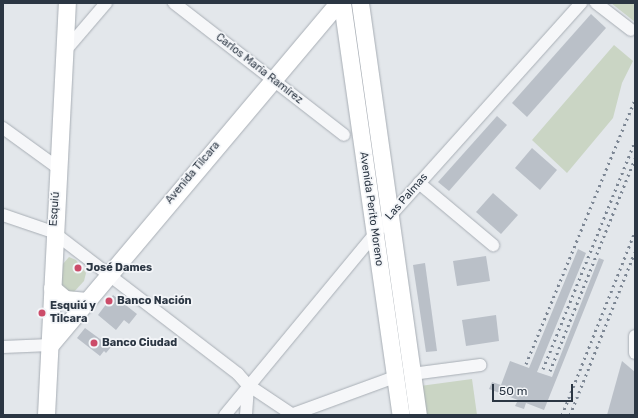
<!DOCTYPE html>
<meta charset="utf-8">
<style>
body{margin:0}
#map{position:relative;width:638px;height:418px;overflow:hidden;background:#e3e7eb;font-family:Rubik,sans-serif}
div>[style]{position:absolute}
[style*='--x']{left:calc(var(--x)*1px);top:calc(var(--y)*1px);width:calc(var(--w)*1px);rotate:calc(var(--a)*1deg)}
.green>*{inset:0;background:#cad5c4}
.building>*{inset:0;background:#bac0c8}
.roads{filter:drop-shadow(0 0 1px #a8aeb5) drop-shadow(0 0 1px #a8aeb5)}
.street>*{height:12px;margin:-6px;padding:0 6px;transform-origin:6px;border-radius:6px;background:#f6f7f9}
.secondary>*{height:17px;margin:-8.5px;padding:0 8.5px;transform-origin:8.5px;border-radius:8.5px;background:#fff}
.rail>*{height:3px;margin-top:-1.5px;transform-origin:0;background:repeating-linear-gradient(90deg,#7d8794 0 2px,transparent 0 6px)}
.dots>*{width:11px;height:11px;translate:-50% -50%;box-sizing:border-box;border:2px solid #f3f5f8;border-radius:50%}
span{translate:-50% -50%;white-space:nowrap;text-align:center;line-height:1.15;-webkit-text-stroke:3.5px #f3f5f8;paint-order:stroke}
.street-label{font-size:11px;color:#2b3643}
.poi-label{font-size:11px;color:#2b3643;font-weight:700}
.left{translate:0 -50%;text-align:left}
.frame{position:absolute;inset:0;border:4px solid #2b3643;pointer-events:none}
.scale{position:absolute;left:492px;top:384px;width:81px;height:18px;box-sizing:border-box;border:2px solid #2b3643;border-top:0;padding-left:5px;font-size:12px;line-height:14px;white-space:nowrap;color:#2b3643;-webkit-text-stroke:3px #f3f5f8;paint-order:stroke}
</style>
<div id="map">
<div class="green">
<i style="clip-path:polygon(611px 3px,635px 3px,635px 22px)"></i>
<i style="clip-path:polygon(614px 45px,633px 61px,622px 83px,613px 118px,567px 173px,532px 140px)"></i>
<i style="clip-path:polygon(69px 257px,76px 260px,86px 273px,84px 281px,72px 294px,61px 287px,62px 265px)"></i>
<i style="clip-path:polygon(472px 379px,477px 415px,424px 415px,420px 386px)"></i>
</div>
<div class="building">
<i style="clip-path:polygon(591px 14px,606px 28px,527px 117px,512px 103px)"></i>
<i style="clip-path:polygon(497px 116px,507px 125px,449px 191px,438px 182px)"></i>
<i style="clip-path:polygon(532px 148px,557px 170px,540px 190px,515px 168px)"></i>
<i style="clip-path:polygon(493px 193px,518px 215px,501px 234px,476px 212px)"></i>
<i style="clip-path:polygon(578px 249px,586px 253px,537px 372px,552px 377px,599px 258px,604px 260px,544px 410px,526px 403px,524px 409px,515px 406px,518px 400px,489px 389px,492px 382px,501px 385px,510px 361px,529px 368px)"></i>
<i style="clip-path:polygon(486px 256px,490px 281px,457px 286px,453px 261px)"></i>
<i style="clip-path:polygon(425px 263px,437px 351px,426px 352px,413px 265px)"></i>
<i style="clip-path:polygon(113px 295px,137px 314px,129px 324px,124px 320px,116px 330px,98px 315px)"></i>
<i style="clip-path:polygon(496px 315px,499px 341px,466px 346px,462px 320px)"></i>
<i style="clip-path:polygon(85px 328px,111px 347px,106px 353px,104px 351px,100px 356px,77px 338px)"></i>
<i style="clip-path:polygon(622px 361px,635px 372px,635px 415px,607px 415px)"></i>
</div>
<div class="roads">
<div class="street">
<i style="--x:174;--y:3;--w:215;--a:37.8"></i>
<i style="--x:596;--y:3;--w:44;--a:37.6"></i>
<i style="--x:64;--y:52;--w:65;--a:-49.4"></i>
<i style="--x:3;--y:128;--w:68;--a:36"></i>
<i style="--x:419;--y:183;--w:97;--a:40"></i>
<i style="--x:3;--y:215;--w:53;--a:18.8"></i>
<i style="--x:53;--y:232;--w:233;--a:37.5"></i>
<i style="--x:238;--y:374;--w:15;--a:48"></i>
<i style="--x:248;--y:385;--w:54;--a:33.7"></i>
<i style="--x:635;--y:336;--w:17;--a:90"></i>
<i style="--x:3;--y:347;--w:47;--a:-2.4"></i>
<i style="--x:412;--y:374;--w:69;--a:-7.5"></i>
<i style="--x:225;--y:415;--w:257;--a:-50.4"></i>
<i style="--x:389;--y:217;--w:288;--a:-48.1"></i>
<i style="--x:246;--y:415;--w:29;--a:-86"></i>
<i style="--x:291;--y:415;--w:111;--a:-20.1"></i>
</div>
<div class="secondary">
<i style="--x:342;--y:3;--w:416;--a:81.9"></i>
<i style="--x:360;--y:3;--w:416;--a:82"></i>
<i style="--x:52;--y:288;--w:17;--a:40"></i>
<i style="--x:65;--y:299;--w:22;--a:5"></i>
<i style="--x:50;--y:345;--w:447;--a:-49.9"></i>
<i style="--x:46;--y:415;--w:413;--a:-87.1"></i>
</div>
</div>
<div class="rail">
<i style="--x:526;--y:364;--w:287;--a:-67.6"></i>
<i style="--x:543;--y:369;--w:246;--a:-68"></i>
<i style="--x:550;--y:371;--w:229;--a:-68.2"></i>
<i style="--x:562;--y:415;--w:197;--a:-68.3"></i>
<i style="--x:570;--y:415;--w:175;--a:-68.3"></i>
</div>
<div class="dots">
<i style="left:78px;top:268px;background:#cc4c69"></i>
<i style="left:109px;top:301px;background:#cc4c69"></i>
<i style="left:42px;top:313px;background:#cc4c69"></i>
<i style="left:94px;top:343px;background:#cc4c69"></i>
</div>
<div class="street-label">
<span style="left:259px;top:69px;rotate:38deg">Carlos María Ramírez</span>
<span style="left:193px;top:173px;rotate:-50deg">Avenida Tilcara</span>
<span style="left:407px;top:197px;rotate:-49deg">Las Palmas</span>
<span style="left:55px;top:209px;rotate:-86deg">Esquiú</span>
<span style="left:371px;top:209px;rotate:82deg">Avenida Perito Moreno</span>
</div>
<div class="poi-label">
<span class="left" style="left:86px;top:268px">José Dames</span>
<span class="left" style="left:117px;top:301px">Banco Nación</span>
<span class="left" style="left:50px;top:313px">Esquiú y<br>Tilcara</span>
<span class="left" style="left:102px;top:343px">Banco Ciudad</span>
</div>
<div class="frame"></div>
<div class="scale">50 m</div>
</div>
